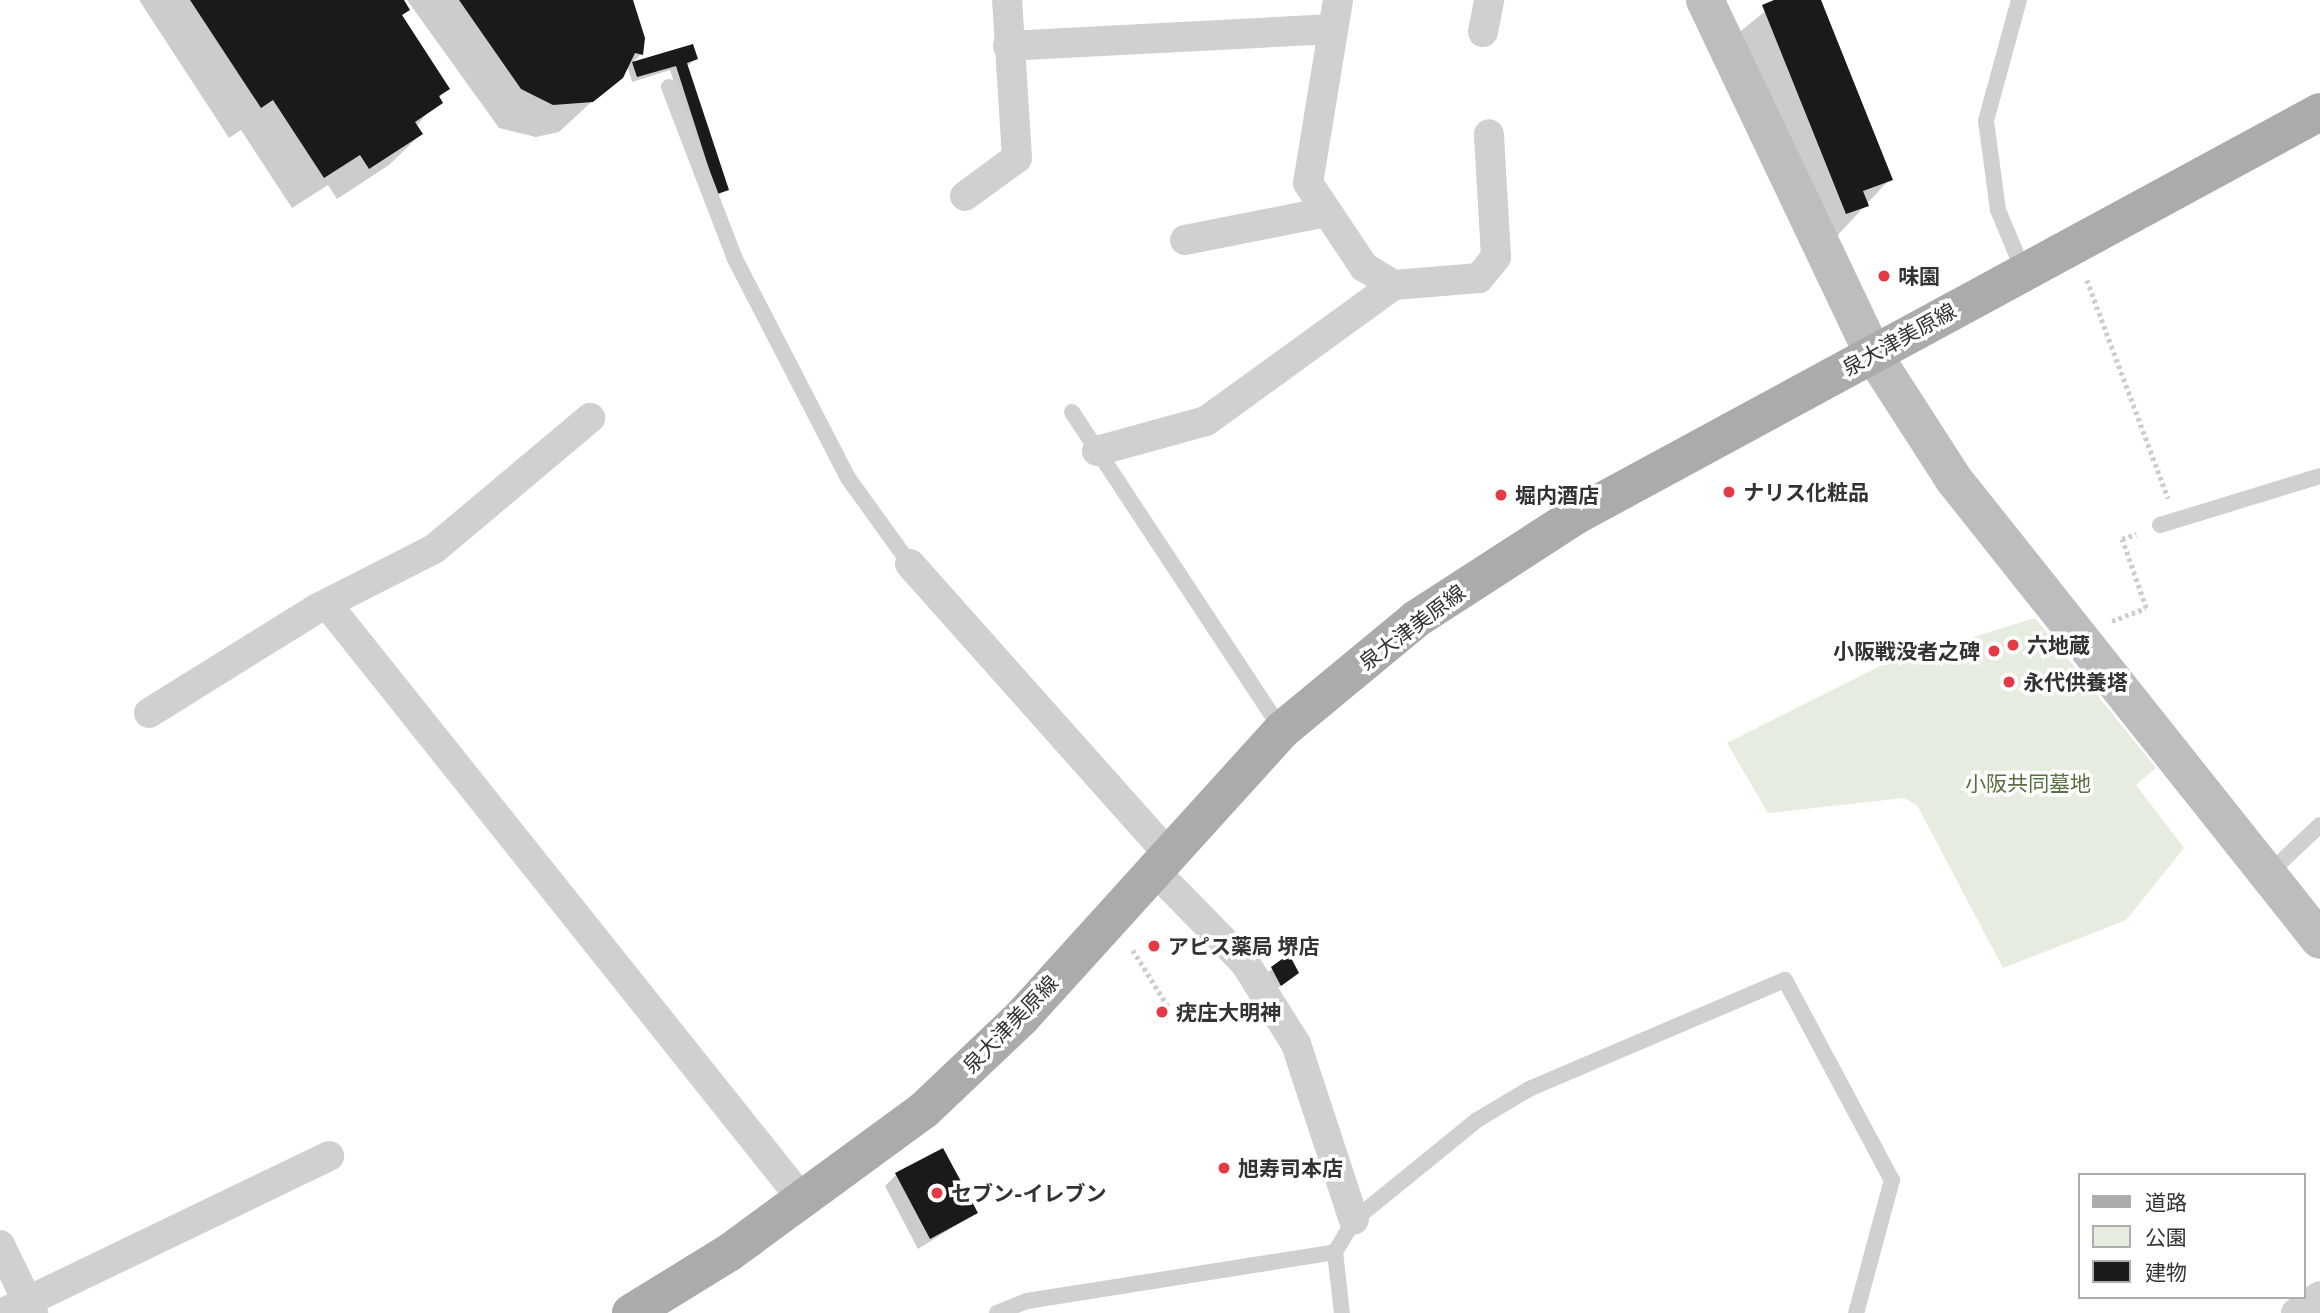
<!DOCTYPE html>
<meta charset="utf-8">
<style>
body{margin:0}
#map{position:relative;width:2320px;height:1313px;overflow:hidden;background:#fff;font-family:"Titillium Web","Noto Sans JP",sans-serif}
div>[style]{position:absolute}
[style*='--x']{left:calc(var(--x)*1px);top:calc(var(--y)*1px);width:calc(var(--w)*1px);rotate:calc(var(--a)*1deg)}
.green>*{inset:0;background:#e6ecdf}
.shadow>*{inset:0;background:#0003}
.building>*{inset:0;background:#1a1a1a}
.path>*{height:4.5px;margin-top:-2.25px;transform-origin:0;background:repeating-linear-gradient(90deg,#cdcdcd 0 3.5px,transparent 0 7px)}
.lane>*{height:16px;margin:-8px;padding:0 8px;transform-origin:8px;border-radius:8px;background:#d0d0d0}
.street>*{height:30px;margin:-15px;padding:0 15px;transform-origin:15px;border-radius:15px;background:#d0d0d0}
.secondary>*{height:38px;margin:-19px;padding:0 19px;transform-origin:19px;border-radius:19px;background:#bdbdbd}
.primary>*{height:38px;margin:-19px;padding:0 19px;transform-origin:19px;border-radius:19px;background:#ababab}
.dots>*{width:19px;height:19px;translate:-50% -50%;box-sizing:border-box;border:4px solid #fff;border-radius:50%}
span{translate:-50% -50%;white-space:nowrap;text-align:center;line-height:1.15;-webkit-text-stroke:7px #fff;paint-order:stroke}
.poi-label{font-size:21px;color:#333;font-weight:700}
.left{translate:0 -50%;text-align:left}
.right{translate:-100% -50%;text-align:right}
.street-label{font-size:21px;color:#333}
.park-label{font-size:21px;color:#56703f}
.legend{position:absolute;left:2078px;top:1173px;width:228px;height:126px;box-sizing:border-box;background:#fff;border:2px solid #adadad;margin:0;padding:9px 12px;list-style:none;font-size:21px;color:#333}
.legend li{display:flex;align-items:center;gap:14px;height:35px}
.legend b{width:35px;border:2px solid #adadad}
</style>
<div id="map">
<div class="green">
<i style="clip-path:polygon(2035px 618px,2156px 768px,2136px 785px,2184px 848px,2126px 920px,2003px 968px,1917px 805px,1904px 798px,1768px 813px,1727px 743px,1880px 666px)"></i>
</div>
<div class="shadow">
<i style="clip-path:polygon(139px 0,401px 0,408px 9px,401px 17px,447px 88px,416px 127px,421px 134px,389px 165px,337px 199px,328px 185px,292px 208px,241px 130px,229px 138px)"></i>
<i style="clip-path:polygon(407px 0,631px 0,641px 54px,631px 64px,692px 46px,696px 59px,687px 66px,727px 190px,712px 198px,670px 70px,632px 82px,628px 68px,559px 132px,536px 137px,499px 128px)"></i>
<i style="clip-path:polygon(1779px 0,1819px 0,1890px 179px,1836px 237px,1732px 38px)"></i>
<i style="clip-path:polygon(1288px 957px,1292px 978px,1275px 990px,1266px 974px)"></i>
<i style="clip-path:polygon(896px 1175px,976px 1213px,918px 1249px,885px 1186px)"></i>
</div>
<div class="building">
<i style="clip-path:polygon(190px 0,404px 0,410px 10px,402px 15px,450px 89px,439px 96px,443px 103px,415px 122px,423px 134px,369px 169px,360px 155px,324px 178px,273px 100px,261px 108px)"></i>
<i style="clip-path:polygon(459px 0,633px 0,645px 38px,643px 55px,635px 53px,623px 78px,593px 102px,553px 105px,521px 89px)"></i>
<i style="clip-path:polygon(1774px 0,1821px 0,1893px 180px,1863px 191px,1869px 206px,1846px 214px,1762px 5px)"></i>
<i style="clip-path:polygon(693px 44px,698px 59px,687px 63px,729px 190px,717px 194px,676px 66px,637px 77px,632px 62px)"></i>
<i style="clip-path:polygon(1289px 954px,1299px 973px,1281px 986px,1271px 967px)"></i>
<i style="clip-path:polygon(943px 1148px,978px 1213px,930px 1239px,895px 1173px)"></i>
</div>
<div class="path">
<i style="--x:2087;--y:280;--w:233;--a:69.6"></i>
<i style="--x:2112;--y:621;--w:36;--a:-21"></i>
<i style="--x:2146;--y:608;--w:73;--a:-109.2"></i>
<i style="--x:2122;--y:539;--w:15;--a:-20"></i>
<i style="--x:1133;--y:950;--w:68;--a:58.2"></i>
<i style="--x:1169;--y:1008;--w:8;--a:150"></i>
</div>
<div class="lane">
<i style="--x:2019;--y:0;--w:125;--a:105.3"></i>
<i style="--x:1986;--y:121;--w:90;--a:82.3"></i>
<i style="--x:1998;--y:210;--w:65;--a:67.4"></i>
<i style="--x:669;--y:87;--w:184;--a:69"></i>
<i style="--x:735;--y:259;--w:246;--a:62.7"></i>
<i style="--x:848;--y:478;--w:106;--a:54.2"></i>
<i style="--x:1072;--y:412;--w:381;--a:56.6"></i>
<i style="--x:2160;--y:525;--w:167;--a:-17"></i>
<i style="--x:2267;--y:875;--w:73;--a:-43.3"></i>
<i style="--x:1335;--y:1252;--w:61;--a:83.5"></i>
<i style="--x:997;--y:1313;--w:32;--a:-22"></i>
<i style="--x:1027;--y:1301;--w:312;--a:-9"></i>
<i style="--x:1335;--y:1252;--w:37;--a:-59"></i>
<i style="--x:1354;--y:1220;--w:159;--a:-39.1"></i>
<i style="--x:1477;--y:1120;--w:61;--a:-30.8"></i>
<i style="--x:1529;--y:1089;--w:278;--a:-23.1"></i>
<i style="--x:1785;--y:980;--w:227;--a:61.9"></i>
<i style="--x:1892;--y:1180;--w:138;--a:105.1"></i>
</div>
<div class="street">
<i style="--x:1338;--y:0;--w:185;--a:99.3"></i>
<i style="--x:1308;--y:183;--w:101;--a:56.3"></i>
<i style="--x:1364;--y:267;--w:35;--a:31"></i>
<i style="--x:1394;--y:285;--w:85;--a:-4.7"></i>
<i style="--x:1479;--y:278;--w:27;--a:-51"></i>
<i style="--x:1496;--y:257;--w:123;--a:-93.3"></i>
<i style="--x:1483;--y:32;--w:33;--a:-79"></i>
<i style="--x:1008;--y:46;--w:325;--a:-3"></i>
<i style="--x:965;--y:196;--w:64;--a:-36.2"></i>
<i style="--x:1017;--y:158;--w:158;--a:-93.6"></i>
<i style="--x:1185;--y:240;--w:144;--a:-11.2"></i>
<i style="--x:1097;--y:451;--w:113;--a:-15.4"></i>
<i style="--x:1206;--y:421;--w:232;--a:-35.9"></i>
<i style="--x:910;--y:564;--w:386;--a:48.3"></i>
<i style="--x:327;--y:604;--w:761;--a:51.4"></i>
<i style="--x:149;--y:713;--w:197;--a:-31.9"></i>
<i style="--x:316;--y:609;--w:132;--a:-27"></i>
<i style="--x:434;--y:549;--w:204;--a:-40"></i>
<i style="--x:1152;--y:868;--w:133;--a:45.6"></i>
<i style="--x:1245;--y:963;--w:96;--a:57.8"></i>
<i style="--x:1296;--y:1044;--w:185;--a:71.8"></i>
<i style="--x:0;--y:1245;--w:76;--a:64.1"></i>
<i style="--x:3;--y:1313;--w:362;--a:-25.7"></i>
<i style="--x:2296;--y:1313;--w:29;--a:-35"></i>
</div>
<div class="secondary">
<i style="--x:1705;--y:0;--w:392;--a:64.6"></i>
<i style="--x:1873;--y:354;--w:151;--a:57.2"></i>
<i style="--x:1955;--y:481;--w:586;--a:51.51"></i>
</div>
<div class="primary">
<i style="--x:631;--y:1313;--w:116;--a:-31.6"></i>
<i style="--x:730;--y:1252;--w:240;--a:-36.2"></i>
<i style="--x:924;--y:1110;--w:134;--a:-43.5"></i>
<i style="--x:1021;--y:1018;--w:389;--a:-47.8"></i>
<i style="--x:1282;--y:730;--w:174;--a:-39.6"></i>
<i style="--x:1416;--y:619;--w:189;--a:-32.9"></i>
<i style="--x:1575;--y:516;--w:847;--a:-28.47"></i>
</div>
<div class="dots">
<i style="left:1884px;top:276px;background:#e63946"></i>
<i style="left:1729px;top:492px;background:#e63946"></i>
<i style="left:1501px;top:495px;background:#e63946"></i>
<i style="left:2013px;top:645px;background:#e63946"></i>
<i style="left:1994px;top:651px;background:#e63946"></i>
<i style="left:2009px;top:682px;background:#e63946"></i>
<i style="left:1154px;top:946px;background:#e63946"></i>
<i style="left:1162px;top:1012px;background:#e63946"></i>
<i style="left:1224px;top:1168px;background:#e63946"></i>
<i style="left:937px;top:1193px;background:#e63946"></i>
</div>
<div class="poi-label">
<span class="left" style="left:1898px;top:276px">味園</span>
<span class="left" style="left:1743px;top:492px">ナリス化粧品</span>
<span class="left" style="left:1515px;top:495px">堀内酒店</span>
<span class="left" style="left:2027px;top:645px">六地蔵</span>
<span class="right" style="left:1980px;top:651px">小阪戦没者之碑</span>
<span class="left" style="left:2023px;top:682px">永代供養塔</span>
<span class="left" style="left:1168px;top:946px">アピス薬局 堺店</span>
<span class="left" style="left:1176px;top:1012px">疣庄大明神</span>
<span class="left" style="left:1238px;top:1168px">旭寿司本店</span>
<span class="left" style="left:951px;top:1193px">セブン-イレブン</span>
</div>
<div class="street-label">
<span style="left:1899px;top:339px;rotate:-29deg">泉大津美原線</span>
<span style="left:1412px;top:627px;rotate:-37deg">泉大津美原線</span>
<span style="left:1010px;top:1024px;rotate:-46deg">泉大津美原線</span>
</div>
<div class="park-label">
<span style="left:2028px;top:783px">小阪共同墓地</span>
</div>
<ul class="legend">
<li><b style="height:9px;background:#ababab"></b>道路</li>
<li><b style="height:19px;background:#e6ecdf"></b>公園</li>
<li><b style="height:19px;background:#1a1a1a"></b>建物</li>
</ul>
</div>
